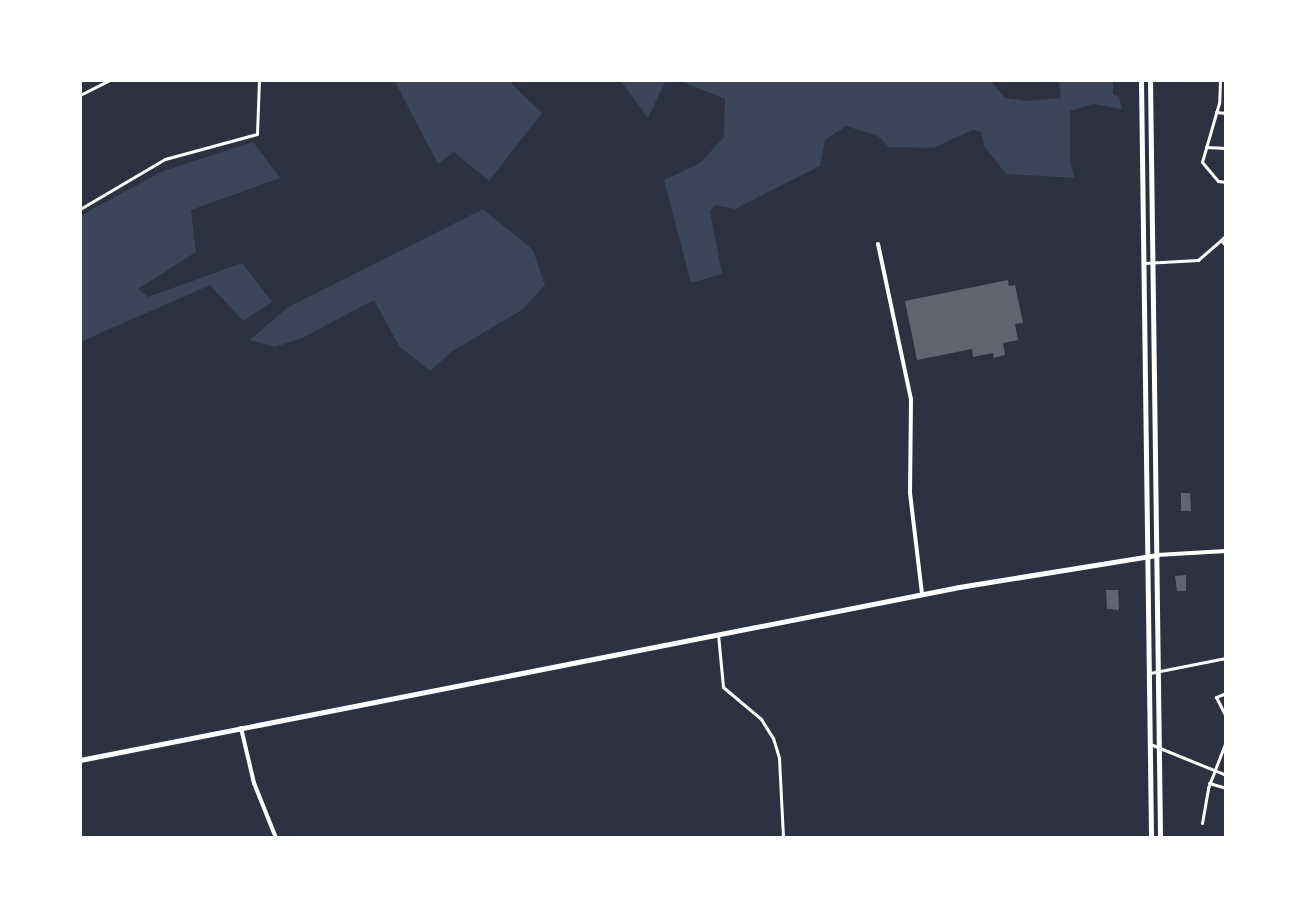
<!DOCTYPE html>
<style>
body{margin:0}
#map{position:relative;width:1306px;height:918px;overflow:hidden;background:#2d3142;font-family:Jost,sans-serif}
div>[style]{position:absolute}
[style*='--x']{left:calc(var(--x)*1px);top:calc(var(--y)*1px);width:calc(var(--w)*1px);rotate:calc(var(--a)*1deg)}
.green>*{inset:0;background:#3c4559}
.building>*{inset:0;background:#626471}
.minor>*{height:3px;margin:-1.5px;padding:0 1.5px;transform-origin:1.5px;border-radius:1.5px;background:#fff}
.tertiary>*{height:4px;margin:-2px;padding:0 2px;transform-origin:2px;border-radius:2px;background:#fff}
.primary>*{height:5px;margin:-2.5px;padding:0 2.5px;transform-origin:2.5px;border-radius:2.5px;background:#fff}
.trunk>*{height:5px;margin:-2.5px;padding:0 2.5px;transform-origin:2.5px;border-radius:2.5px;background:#fff}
span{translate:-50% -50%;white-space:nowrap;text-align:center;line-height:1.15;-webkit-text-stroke:6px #fff;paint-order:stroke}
.frame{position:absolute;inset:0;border:82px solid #fff;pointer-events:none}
</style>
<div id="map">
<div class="green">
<i style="clip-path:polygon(394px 80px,515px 80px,512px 84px,542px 113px,489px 181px,454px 152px,438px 164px)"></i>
<i style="clip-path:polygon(620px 80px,666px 80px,648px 118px)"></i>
<i style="clip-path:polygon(678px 80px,990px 80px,1005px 98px,1027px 101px,1061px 98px,1059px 81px,1062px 80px,1113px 80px,1113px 94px,1119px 97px,1122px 109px,1094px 104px,1070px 111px,1070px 163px,1075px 178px,1006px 174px,984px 146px,981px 132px,973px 130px,933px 148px,889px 147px,878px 136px,846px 126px,825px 140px,820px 166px,735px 209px,715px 205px,710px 211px,722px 274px,691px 283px,664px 180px,700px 163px,724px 137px,725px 99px)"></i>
<i style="clip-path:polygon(253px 142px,280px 178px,191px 210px,196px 252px,138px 289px,148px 297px,242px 263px,272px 302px,243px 321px,210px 285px,80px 342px,80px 216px,163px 171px)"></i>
<i style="clip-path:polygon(483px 209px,533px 250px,545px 285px,522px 310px,451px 352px,430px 371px,399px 346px,374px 300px,302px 338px,275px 347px,250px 340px,287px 308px)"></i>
</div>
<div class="building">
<i style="clip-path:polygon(1008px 280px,1009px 286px,1015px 285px,1023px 323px,1015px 324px,1018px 340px,1003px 343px,1005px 355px,994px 358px,993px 353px,973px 357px,972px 349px,917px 360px,905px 301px)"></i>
<i style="clip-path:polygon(1181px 493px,1190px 493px,1191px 511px,1181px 511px)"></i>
<i style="clip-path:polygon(1186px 575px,1186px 591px,1177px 591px,1175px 576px)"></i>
<i style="clip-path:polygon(1106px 590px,1118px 590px,1119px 610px,1107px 609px)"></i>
</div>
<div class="minor">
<i style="--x:1220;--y:80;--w:23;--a:92"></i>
<i style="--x:1219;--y:103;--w:61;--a:106.1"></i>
<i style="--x:1202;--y:162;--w:25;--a:50"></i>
<i style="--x:1218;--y:181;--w:8;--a:7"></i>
<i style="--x:80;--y:95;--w:34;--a:-27"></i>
<i style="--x:1216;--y:112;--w:10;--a:6"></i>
<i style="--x:1206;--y:147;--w:20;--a:3"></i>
<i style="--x:80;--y:209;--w:99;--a:-30.5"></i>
<i style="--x:165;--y:159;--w:95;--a:-15.2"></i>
<i style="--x:257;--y:134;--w:54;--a:-87.9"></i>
<i style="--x:1226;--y:235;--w:7;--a:135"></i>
<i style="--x:1221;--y:240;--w:8;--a:50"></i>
<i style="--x:1144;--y:263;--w:54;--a:-3.2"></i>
<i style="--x:1198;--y:260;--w:30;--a:-41"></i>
<i style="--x:718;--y:634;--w:53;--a:84.6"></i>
<i style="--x:723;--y:687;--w:50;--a:40.1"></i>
<i style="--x:761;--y:719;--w:22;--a:58"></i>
<i style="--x:773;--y:738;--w:21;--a:73"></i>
<i style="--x:779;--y:758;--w:80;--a:87.1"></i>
<i style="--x:1150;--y:673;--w:77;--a:-11.2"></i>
<i style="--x:1226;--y:693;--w:11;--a:158"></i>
<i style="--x:1216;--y:697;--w:22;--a:63"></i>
<i style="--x:1150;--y:744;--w:82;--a:22.2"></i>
<i style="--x:1209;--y:783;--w:18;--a:16"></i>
<i style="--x:1202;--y:823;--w:36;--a:-80"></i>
<i style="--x:1208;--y:788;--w:50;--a:-69"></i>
</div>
<div class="tertiary">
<i style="--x:878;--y:244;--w:158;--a:78"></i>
<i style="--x:911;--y:399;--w:94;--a:90.6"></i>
<i style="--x:910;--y:493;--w:102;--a:83.2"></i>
<i style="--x:1157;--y:555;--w:69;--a:-3.3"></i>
<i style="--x:241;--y:728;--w:57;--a:76.7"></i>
<i style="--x:254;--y:783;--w:59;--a:68.2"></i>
</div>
<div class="primary">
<i style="--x:80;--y:760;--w:896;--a:-11.13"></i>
<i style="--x:959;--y:587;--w:201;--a:-9.2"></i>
</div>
<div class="trunk">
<i style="--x:1141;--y:80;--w:758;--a:89.24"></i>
<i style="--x:1150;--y:80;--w:758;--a:89.24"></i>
</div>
<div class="frame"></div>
</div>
